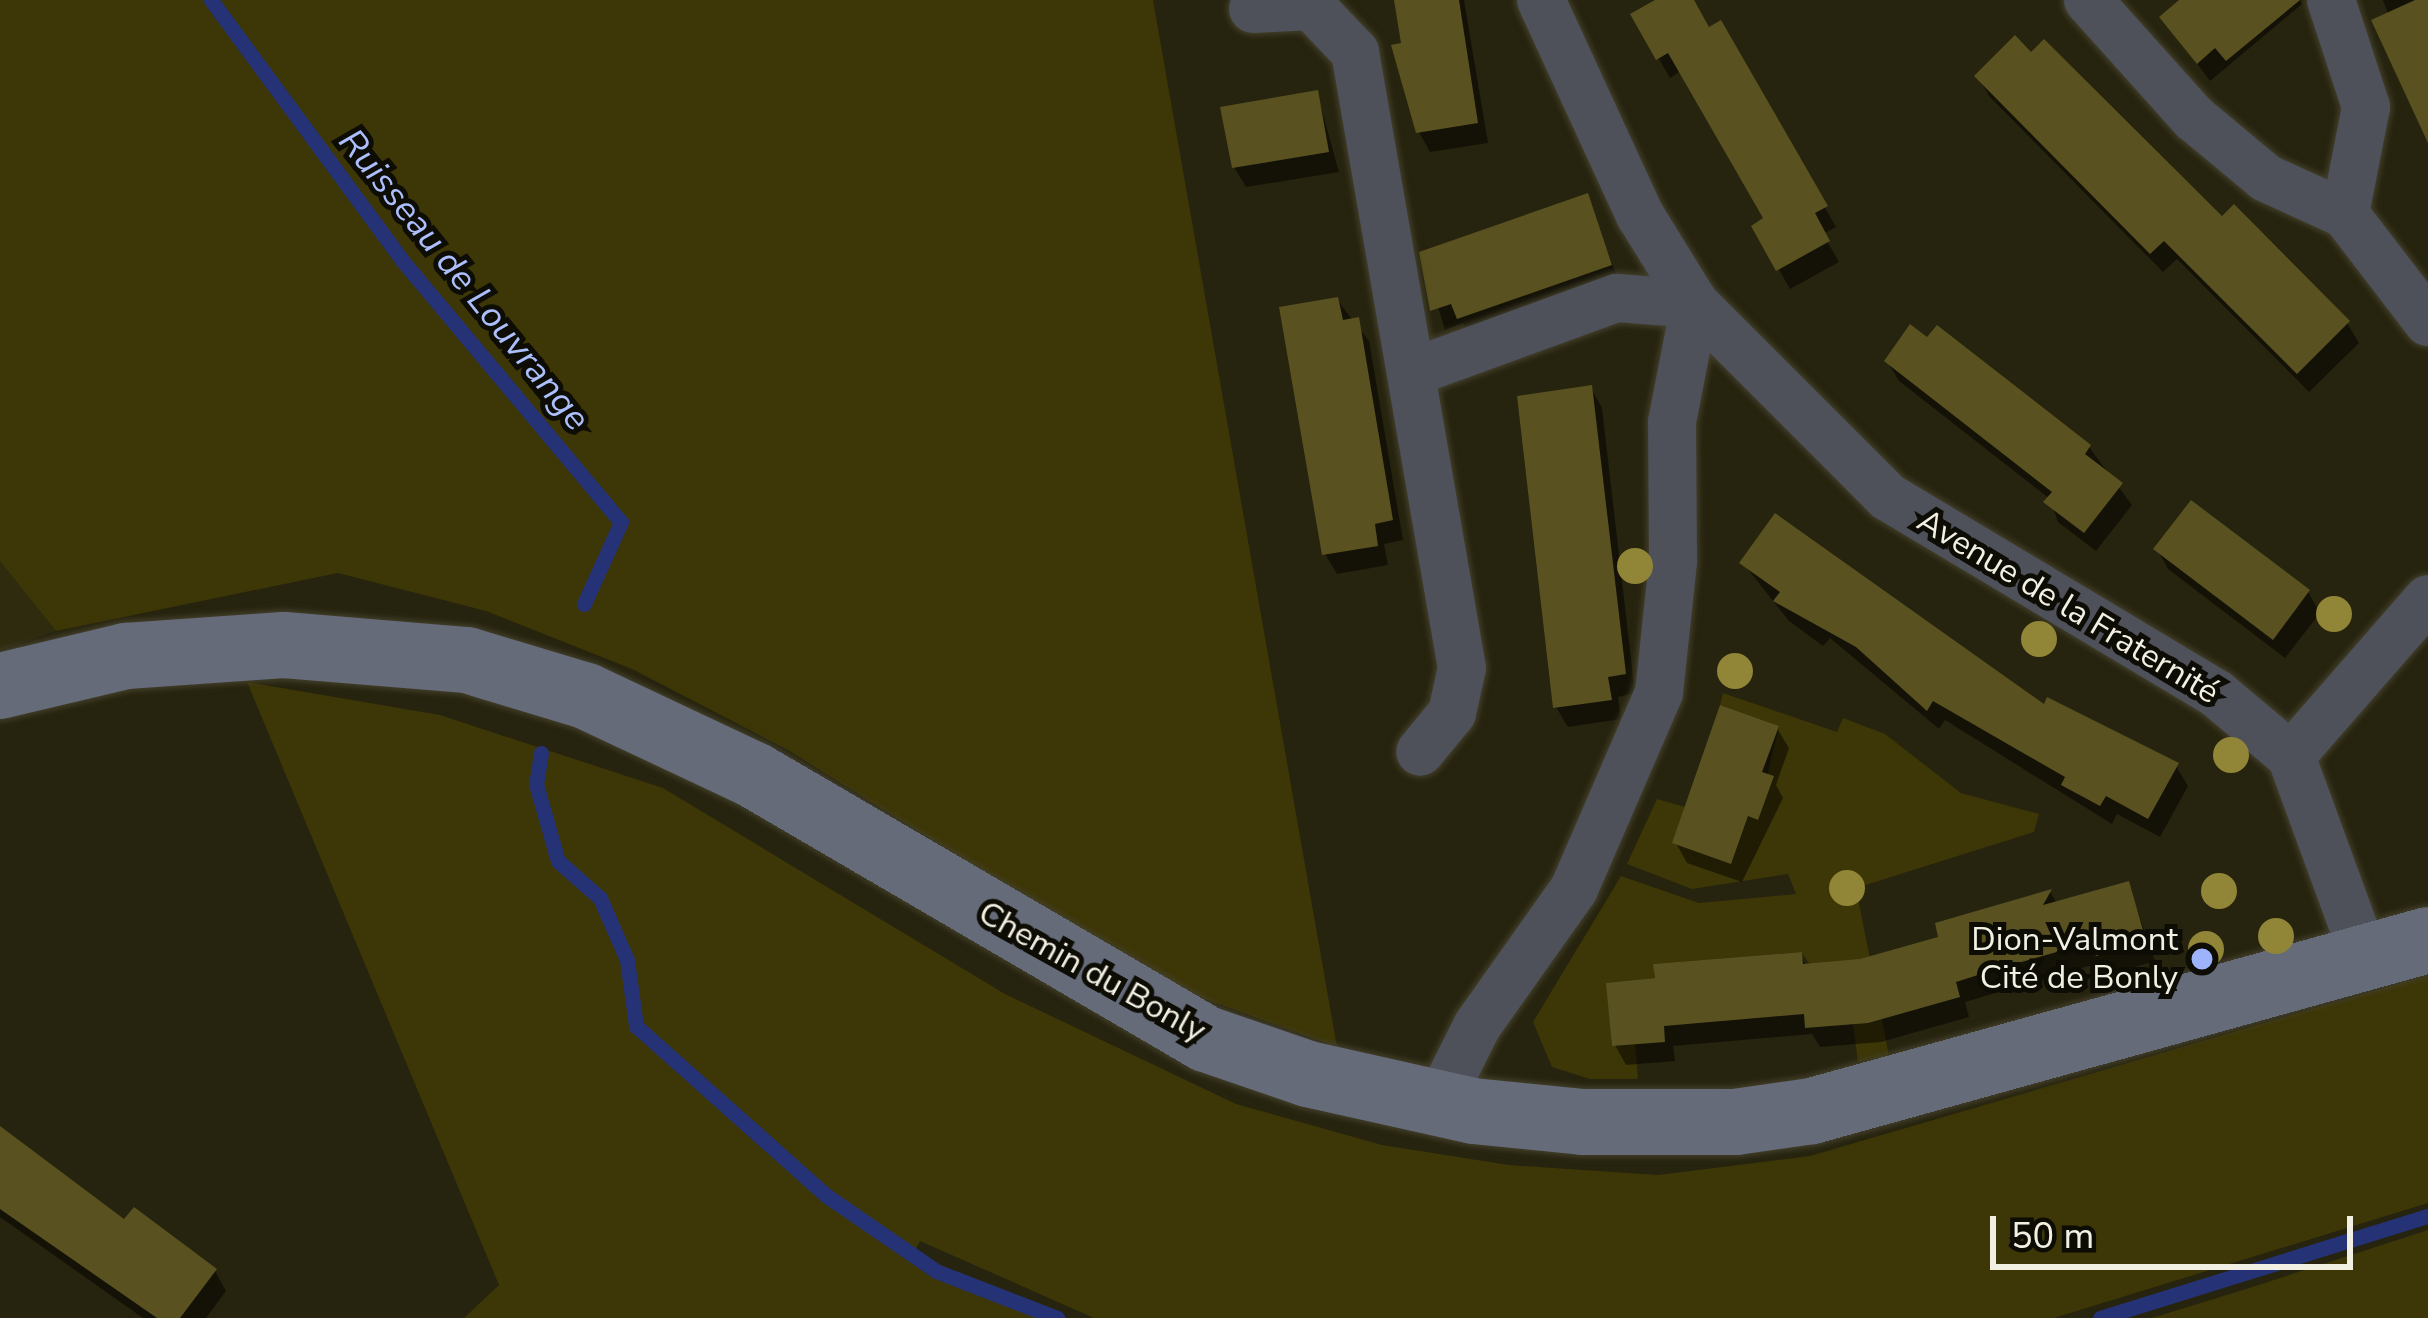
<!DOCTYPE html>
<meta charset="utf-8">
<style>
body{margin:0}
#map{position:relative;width:2428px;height:1318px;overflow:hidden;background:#26230e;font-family:"Nunito Sans",sans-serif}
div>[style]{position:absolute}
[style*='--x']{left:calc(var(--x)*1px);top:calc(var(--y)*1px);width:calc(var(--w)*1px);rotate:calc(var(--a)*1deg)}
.built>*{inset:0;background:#2f2b0f}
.green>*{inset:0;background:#3d3606}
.shadow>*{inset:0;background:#0007}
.stream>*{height:15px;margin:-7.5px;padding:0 7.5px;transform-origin:7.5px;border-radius:7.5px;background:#253376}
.building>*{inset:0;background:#595220}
.roads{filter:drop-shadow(0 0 3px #43402c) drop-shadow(0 0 3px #43402c)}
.street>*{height:48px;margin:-24px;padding:0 24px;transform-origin:24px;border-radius:24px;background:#4e515a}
.secondary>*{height:66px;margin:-33px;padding:0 33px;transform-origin:33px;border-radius:33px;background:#666b7a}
.trees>*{width:36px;height:36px;margin:-18px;border-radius:50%;background:#918637}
.dots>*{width:33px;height:33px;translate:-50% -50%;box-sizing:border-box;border:6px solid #0d0c05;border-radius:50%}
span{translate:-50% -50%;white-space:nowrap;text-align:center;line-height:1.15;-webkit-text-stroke:10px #0d0c05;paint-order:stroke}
.street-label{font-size:33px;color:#f2f0e3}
.poi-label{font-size:33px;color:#f2f0e3}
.right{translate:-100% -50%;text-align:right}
.water-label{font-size:36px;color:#acbffc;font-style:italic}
.scale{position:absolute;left:1990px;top:1216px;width:363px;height:54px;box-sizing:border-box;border:6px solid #f2f0e3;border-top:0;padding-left:15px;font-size:36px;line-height:42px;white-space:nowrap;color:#f2f0e3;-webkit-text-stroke:9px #0d0c05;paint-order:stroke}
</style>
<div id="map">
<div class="built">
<i style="clip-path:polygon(0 561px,56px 631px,0 650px)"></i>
</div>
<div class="green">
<i style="clip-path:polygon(0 0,1153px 0,1337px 1047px,1200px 997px,1072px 927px,788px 750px,632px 669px,486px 611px,338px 573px,56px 631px,0 561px)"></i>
<i style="clip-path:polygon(247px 682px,440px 715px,663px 788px,1005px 994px,1236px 1104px,1382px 1145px,1509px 1165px,1658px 1175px,1810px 1156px,2428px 975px,2428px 1203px,2054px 1318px,1094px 1318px,920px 1241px,911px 1258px,936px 1276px,1042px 1318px,464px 1318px,499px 1285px)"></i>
<i style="clip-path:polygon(1723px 693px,1837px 732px,1843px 718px,1885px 734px,1961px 793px,2039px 814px,2034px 832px,1856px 888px,1889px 1056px,1858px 1062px,1853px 1024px,1801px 952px,1654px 964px,1655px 978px,1607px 983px,1612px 1045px,1635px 1044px,1638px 1079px,1590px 1079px,1552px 1067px,1533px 1022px,1621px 876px,1699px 903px,1796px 894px,1788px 874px,1692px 889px,1627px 864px,1657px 799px,1685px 807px,1731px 863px,1748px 816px,1757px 820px,1779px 726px,1720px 705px)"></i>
<i style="clip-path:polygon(2428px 1230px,2428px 1318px,2152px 1318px,2246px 1289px)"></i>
</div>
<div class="shadow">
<i style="clip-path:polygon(1397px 0,1464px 0,1488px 143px,1430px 152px,1419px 132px)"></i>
<i style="clip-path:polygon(1662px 0,1691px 0,1708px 31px,1720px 24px,1836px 227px,1823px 234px,1839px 262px,1790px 289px,1755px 227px,1767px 219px,1682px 70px,1670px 78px,1634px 16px)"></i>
<i style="clip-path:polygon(2184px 0,2300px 0,2302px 4px,2210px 81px,2163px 18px)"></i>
<i style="clip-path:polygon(2383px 0,2428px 0,2428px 121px)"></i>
<i style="clip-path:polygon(2031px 56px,2347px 323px,2359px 343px,2309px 392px,2177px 259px,2163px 272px,1989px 96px,1978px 76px)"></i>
<i style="clip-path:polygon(1317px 93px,1339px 172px,1246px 187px,1234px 167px)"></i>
<i style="clip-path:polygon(1586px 197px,1621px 286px,1471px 337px,1463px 323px,1445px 330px,1422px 254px)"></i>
<i style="clip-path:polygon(1337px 300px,1369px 341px,1403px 540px,1384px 544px,1388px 565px,1337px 574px,1325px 554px)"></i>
<i style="clip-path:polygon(1887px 361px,2089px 447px,2132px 505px,2096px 551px,2058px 522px,2050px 499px,1899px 381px)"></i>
<i style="clip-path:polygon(1591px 388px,1602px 408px,1635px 693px,1618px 697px,1621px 719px,1568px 727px,1556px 707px)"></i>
<i style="clip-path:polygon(2157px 549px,2308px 592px,2320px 613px,2285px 658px,2168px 569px)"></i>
<i style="clip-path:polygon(1743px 563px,2176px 766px,2188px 786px,2160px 837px,2117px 814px,2112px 824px,1945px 720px,1939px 729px,1830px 638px,1823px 646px,1789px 621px)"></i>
<i style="clip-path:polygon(1777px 728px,1789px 748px,1776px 785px,1783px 798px,1742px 882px,1687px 863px,1676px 843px)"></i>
<i style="clip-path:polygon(2128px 885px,2155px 961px,2110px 974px,2103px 962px,2012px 988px,1965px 1002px,1969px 1017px,1881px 1042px,1820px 1047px,1812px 1034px,1673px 1046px,1675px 1061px,1626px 1065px,1615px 1045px,1800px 955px,1807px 967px,1861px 962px,1942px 939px,1938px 925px,2051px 893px,2057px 904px)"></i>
<i style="clip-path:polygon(0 1129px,125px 1224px,215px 1271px,226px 1291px,206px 1318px,143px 1318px,0 1217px)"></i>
</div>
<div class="stream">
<i style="--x:211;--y:0;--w:321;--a:53.7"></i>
<i style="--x:401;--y:259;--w:343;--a:50.1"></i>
<i style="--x:621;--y:522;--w:90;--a:114.3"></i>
<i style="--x:541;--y:753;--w:31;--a:99"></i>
<i style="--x:536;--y:784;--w:80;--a:74.1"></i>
<i style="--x:558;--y:861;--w:56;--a:41.4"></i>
<i style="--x:600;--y:898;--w:68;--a:66.5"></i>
<i style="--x:627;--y:960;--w:67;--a:82.2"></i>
<i style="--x:636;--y:1026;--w:256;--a:41.7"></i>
<i style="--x:827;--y:1196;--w:132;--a:34.5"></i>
<i style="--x:936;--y:1271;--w:130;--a:21.2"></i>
<i style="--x:2100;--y:1318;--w:343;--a:-17.3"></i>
</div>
<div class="building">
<i style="clip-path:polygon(1394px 0,1459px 0,1478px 123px,1416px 133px,1391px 45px,1401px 43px)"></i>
<i style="clip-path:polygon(1655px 0,1694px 0,1709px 27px,1721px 20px,1828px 206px,1815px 213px,1830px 241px,1776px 271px,1751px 226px,1763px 218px,1668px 53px,1656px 60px,1630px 14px)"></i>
<i style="clip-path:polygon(2179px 0,2300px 0,2226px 61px,2215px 48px,2197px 64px,2159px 17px)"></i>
<i style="clip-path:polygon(2415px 0,2428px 0,2428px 143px,2371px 20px)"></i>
<i style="clip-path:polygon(2015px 35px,2031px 52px,2044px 39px,2222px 216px,2234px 204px,2350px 321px,2297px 374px,2164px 241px,2150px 254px,1974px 76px)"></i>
<i style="clip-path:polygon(1318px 90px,1329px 152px,1232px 168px,1220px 107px)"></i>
<i style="clip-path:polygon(1588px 193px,1612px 265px,1457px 319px,1451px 304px,1430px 311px,1419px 252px)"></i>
<i style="clip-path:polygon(1338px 297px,1343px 320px,1359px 317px,1393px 520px,1375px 524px,1378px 546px,1322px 555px,1279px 307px)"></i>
<i style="clip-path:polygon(1910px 324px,1927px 337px,1937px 325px,2091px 445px,2085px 454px,2123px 483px,2084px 533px,2043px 502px,2052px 492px,1884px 361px)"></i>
<i style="clip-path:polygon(1592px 385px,1626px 674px,1608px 677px,1612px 700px,1553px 708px,1517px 396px)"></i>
<i style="clip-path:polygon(2191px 500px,2310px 590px,2273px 640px,2153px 549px)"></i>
<i style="clip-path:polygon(1775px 513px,2044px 704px,2047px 697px,2179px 763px,2148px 819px,2106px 796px,2100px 806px,2061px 785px,2065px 777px,1933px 701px,1927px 711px,1856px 647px,1773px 601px,1780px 592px,1739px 563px)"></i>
<i style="clip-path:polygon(1720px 705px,1779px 726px,1762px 772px,1774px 776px,1758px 820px,1748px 816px,1731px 864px,1672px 843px)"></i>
<i style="clip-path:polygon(2129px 881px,2146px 941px,2096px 956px,2092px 942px,2000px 968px,1956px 982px,1960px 997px,1868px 1023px,1805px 1028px,1804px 1014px,1664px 1026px,1665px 1042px,1612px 1046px,1606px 983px,1655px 978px,1653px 964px,1802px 952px,1803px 964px,1860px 959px,1938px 937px,1935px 923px,1983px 909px,2052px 889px,2043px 905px)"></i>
<i style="clip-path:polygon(0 1126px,124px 1219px,134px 1207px,217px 1269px,180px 1318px,157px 1318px,0 1209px)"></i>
</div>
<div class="roads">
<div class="street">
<i style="--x:1541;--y:0;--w:237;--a:65.3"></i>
<i style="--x:1640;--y:215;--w:105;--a:58.3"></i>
<i style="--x:1695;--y:304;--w:273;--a:45"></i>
<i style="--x:1888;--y:497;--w:383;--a:30.9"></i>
<i style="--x:2217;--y:694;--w:97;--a:40"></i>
<i style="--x:2291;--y:756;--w:215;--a:69.9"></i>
<i style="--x:2088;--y:0;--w:159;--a:48.1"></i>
<i style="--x:2194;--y:118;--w:94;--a:39.8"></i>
<i style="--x:2266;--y:178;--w:87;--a:24.5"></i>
<i style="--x:2331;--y:0;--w:113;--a:71.9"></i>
<i style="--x:2366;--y:107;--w:109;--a:101.1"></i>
<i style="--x:2345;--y:214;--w:136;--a:52.5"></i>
<i style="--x:1253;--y:9;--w:58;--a:-3"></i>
<i style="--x:1311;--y:6;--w:64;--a:46.3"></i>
<i style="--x:1355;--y:52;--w:625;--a:80.15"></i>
<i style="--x:1462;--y:668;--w:46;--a:102.5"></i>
<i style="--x:1452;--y:713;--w:50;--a:129.4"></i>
<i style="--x:1416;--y:371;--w:214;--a:-20"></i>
<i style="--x:1617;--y:298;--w:78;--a:4.4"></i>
<i style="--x:2291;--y:756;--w:208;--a:-48.9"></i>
<i style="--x:1438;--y:1104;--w:87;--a:-63.4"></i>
<i style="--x:1477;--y:1026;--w:168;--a:-54.7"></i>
<i style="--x:1574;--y:889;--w:214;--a:-66.6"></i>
<i style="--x:1659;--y:693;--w:133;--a:-83.9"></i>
<i style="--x:1673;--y:561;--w:139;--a:-90.4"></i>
<i style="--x:1672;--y:422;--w:120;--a:-79"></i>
</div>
<div class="secondary">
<i style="--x:0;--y:686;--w:130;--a:-13.4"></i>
<i style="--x:126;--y:656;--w:158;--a:-4"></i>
<i style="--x:284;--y:645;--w:184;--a:4.7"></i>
<i style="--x:467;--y:660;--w:124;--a:16.8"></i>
<i style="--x:586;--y:696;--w:186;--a:25.2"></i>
<i style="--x:754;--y:775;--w:523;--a:30.29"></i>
<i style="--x:1206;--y:1039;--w:108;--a:18.9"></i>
<i style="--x:1308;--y:1074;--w:169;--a:12.6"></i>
<i style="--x:1473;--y:1111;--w:111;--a:5.7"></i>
<i style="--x:1583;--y:1122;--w:152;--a:0"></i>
<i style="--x:1735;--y:1122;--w:78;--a:-8.1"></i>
<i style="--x:1812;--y:1111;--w:639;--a:-15.51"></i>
</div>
</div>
<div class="trees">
<i style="left:1635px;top:566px"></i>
<i style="left:2334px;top:614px"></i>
<i style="left:2039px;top:639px"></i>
<i style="left:1735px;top:671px"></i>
<i style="left:2231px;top:755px"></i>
<i style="left:1847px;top:888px"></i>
<i style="left:2219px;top:891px"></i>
<i style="left:2276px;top:936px"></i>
<i style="left:2206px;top:949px"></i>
</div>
<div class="dots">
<i style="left:2202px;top:959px;background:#9db4fd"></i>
</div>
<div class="street-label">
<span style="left:2068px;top:607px;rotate:31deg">Avenue de la Fraternité</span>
<span style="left:1092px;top:972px;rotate:29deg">Chemin du Bonly</span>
</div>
<div class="poi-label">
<span class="right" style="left:2178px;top:959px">Dion-Valmont<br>Cité de Bonly</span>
</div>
<div class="water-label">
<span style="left:464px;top:280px;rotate:51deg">Ruisseau de Louvrange</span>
</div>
<div class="scale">50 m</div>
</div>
